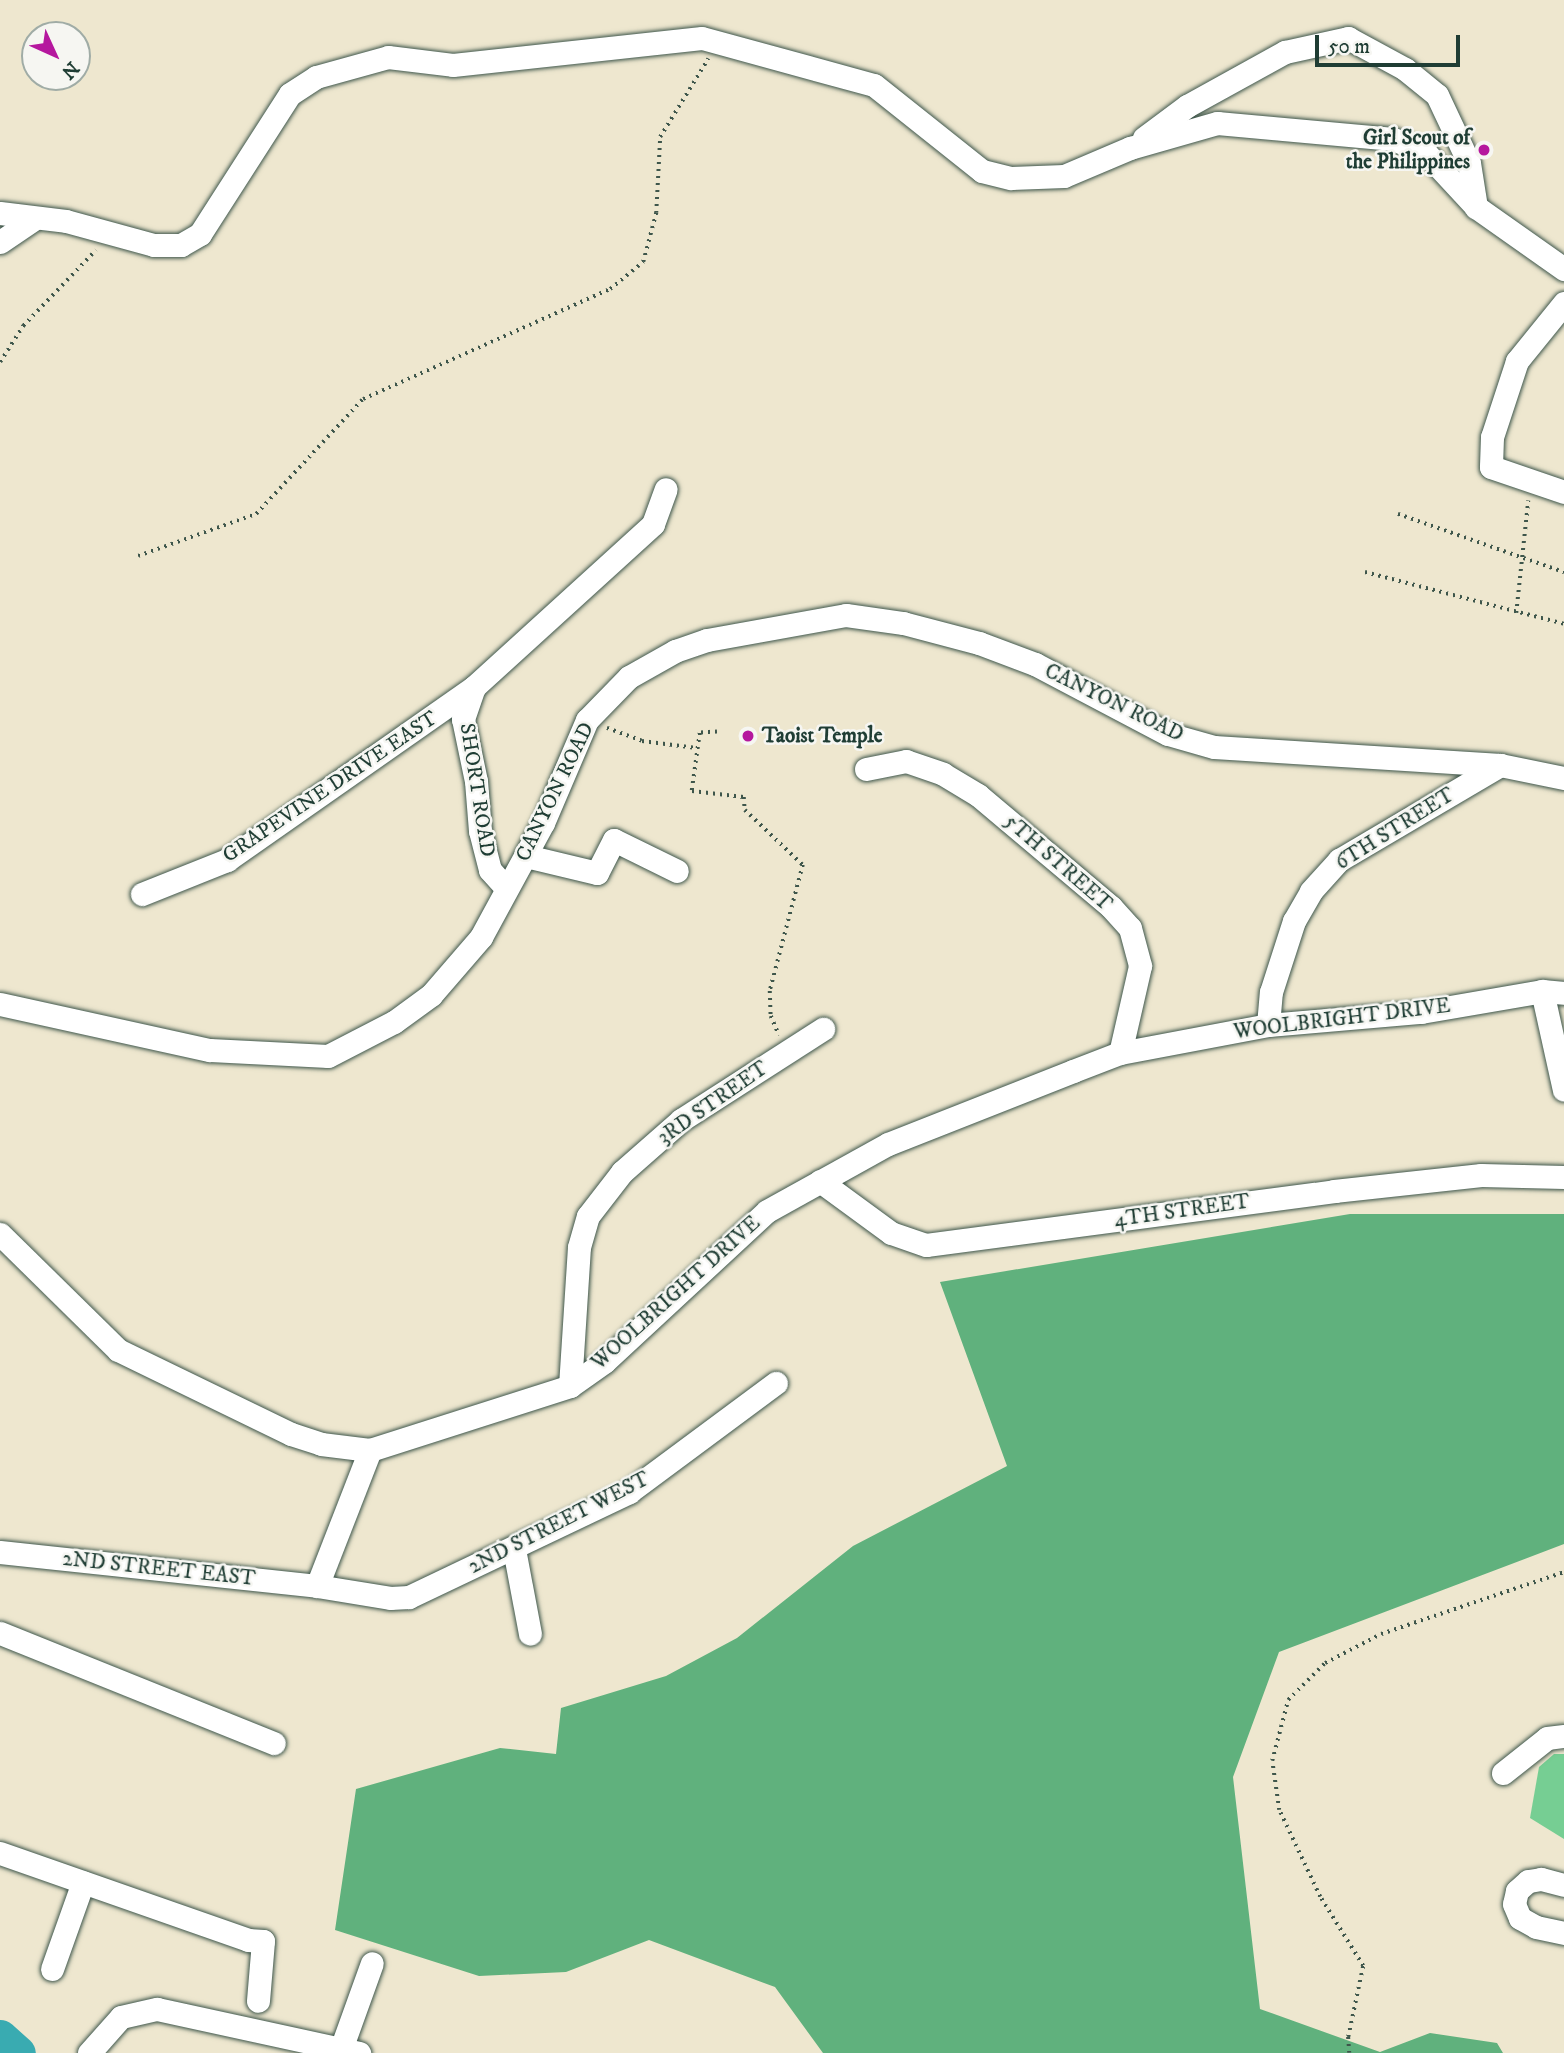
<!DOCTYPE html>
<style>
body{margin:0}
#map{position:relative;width:1564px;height:2053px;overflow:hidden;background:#eee7cf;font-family:"IM FELL DW Pica",serif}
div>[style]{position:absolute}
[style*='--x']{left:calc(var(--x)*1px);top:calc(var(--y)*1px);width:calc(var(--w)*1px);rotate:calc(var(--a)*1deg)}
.green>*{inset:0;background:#76ce93}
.forest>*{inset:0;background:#60b17d}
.river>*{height:35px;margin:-17.5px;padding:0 17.5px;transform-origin:17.5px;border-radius:17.5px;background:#39abb1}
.path>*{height:3.5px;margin-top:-1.75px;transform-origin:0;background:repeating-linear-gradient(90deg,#3e564b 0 2px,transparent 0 7px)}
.roads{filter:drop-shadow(0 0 2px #3e564b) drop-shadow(0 0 2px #3e564b)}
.minor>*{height:23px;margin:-11.5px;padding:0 11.5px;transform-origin:11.5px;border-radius:11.5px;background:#fff}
.dots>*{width:19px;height:19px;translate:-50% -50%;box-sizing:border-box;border:4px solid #f6f6f2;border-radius:50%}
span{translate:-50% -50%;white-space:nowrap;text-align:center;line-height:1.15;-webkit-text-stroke:5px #f6f6f2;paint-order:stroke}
.poi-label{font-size:21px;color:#1f3d34;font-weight:700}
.right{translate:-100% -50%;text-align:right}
.left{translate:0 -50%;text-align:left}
.street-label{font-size:21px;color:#1f3d34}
.north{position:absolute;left:21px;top:21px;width:70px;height:70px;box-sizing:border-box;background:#f6f6f2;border:2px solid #a0aca6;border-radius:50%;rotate:135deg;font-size:19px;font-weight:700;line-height:28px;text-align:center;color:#1f3d34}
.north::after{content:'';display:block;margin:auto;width:24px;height:32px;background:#b5179e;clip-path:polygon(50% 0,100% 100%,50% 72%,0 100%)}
.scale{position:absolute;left:1315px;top:35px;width:145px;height:32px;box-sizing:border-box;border:4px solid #1f3d34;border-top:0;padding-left:9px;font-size:21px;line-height:24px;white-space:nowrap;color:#1f3d34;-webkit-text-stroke:5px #f6f6f2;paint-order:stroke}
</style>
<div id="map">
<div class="green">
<i style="clip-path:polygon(1554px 1754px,1564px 1754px,1564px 1839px,1530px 1818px,1539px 1767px)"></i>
</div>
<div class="forest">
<i style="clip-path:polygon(1350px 1214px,1564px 1214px,1564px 1544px,1279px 1652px,1233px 1777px,1260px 2009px,1380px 2052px,1430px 2033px,1497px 2043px,1503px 2053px,823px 2053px,775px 1987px,649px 1940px,566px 1972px,479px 1976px,335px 1930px,356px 1789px,500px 1748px,556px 1754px,561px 1708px,666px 1676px,737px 1638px,853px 1546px,1007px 1466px,940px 1282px)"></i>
</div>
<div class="river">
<i style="--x:0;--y:2037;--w:24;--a:42"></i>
</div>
<div class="path">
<i style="--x:0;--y:362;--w:43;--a:-57.4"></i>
<i style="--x:23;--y:326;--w:105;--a:-46.2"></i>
<i style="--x:1398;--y:514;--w:176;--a:19.3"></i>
<i style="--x:138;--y:556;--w:125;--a:-19.6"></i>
<i style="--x:256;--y:514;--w:157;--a:-47.1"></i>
<i style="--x:363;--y:399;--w:270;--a:-24"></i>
<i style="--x:610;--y:289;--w:43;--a:-39.3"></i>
<i style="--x:643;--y:262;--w:51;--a:-75.1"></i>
<i style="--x:656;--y:213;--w:76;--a:-87"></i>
<i style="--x:660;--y:137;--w:92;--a:-58.4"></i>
<i style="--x:1365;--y:572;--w:206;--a:14.6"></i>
<i style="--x:1516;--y:613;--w:113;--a:-83.9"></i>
<i style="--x:607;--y:728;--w:37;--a:20"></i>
<i style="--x:642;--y:741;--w:55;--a:7.3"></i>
<i style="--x:717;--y:732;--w:17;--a:177"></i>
<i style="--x:700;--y:733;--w:59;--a:97.9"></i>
<i style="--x:692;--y:791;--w:52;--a:6.6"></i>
<i style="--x:744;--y:797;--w:13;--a:86"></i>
<i style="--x:745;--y:810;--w:80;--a:43.5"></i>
<i style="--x:803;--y:865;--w:130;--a:104.7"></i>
<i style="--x:770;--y:991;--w:25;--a:88"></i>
<i style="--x:771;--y:1016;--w:21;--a:67"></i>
<i style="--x:1349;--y:2053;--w:16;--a:-94"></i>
<i style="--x:1348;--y:2037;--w:73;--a:-78.1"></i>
<i style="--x:1363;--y:1966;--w:81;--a:-121.9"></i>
<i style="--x:1320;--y:1897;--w:96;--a:-115.2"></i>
<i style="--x:1279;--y:1810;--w:49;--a:-98.1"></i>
<i style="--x:1272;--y:1761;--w:63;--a:-75.3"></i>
<i style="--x:1288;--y:1700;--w:52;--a:-45"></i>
<i style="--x:1325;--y:1663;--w:63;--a:-27.4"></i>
<i style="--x:1381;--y:1634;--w:193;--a:-18.7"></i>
</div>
<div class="roads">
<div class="minor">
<i style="--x:1144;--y:138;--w:54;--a:-36.7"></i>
<i style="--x:1187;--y:106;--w:112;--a:-28.9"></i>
<i style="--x:1285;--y:52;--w:65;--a:-12.5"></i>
<i style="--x:1348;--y:38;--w:65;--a:28.5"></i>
<i style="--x:1405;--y:69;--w:41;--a:39.1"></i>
<i style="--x:1437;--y:95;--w:75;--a:64.8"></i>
<i style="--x:1469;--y:163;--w:45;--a:81"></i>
<i style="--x:0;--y:213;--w:66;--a:6.9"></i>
<i style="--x:66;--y:221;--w:91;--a:15.3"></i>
<i style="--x:154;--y:245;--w:27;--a:0"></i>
<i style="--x:181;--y:245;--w:22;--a:-30"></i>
<i style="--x:200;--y:234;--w:166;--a:-57.3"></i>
<i style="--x:290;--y:94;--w:31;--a:-33"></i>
<i style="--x:316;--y:77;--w:75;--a:-15.5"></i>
<i style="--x:388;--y:57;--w:65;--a:7"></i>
<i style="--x:453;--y:65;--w:250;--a:-6.2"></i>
<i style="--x:702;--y:38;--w:178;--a:15.3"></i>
<i style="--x:874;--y:85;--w:138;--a:38.5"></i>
<i style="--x:982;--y:171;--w:30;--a:14"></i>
<i style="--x:1011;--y:178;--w:53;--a:-2.2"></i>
<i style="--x:1064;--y:176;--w:72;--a:-23"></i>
<i style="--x:1130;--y:148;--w:91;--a:-16"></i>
<i style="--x:1217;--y:123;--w:177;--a:5.2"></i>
<i style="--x:1393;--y:139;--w:36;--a:23"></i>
<i style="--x:1426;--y:153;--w:74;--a:47.2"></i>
<i style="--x:1476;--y:207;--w:108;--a:35.2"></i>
<i style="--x:0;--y:242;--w:41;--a:-34.1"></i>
<i style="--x:1564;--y:303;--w:75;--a:129"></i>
<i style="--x:1517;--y:361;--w:80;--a:108.2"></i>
<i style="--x:1492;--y:437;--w:30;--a:92"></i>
<i style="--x:1491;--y:467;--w:77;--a:18.9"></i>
<i style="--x:474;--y:687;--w:34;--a:109"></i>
<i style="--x:463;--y:719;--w:63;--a:78.2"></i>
<i style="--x:476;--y:781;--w:50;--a:85.4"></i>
<i style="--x:480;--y:831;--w:40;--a:75.6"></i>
<i style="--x:490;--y:870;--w:24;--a:48"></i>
<i style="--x:866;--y:769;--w:41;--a:-11.3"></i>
<i style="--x:906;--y:761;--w:39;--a:19"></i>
<i style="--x:943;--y:774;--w:41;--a:31"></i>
<i style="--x:978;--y:795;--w:174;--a:40.1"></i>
<i style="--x:1111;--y:907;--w:28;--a:48"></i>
<i style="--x:1130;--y:928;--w:39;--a:75"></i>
<i style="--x:1140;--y:966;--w:89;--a:102.9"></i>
<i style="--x:526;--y:856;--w:73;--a:13.5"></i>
<i style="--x:597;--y:873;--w:37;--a:-63"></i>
<i style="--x:614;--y:840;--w:70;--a:26.2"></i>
<i style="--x:142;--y:894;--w:92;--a:-21.8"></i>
<i style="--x:227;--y:860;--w:302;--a:-35"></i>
<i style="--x:474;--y:687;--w:242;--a:-42.3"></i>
<i style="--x:653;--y:524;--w:37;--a:-70"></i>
<i style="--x:1542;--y:991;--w:101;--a:77.5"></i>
<i style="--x:0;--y:1004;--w:215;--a:12.4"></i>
<i style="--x:210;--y:1050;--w:118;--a:2.9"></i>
<i style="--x:328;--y:1056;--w:74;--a:-27.3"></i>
<i style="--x:394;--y:1022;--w:46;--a:-36.1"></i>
<i style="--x:431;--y:995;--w:77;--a:-49.2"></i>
<i style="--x:481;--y:937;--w:130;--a:-61.5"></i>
<i style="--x:543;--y:823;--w:112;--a:-66.9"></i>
<i style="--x:587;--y:720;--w:60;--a:-45.7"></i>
<i style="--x:629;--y:677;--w:53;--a:-29.5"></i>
<i style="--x:675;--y:651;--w:34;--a:-19"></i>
<i style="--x:707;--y:640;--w:141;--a:-10.2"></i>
<i style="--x:846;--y:615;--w:58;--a:8"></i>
<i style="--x:903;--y:623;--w:79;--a:14.7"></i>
<i style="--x:979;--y:643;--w:60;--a:20.6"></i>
<i style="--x:1035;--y:664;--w:150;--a:27.8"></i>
<i style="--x:1168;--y:734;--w:48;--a:15.8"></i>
<i style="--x:1214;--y:747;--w:287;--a:3.6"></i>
<i style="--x:1500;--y:765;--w:65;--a:11.5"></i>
<i style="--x:1268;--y:1025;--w:33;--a:-85"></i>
<i style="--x:1271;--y:992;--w:75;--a:-72.1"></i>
<i style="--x:1294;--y:921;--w:34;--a:-60"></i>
<i style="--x:1311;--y:891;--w:42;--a:-47.9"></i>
<i style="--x:1339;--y:860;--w:187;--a:-30.5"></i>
<i style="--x:820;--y:1181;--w:88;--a:36.2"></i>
<i style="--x:891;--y:1233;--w:37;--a:19"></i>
<i style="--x:926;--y:1245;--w:412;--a:-7.5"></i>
<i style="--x:1334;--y:1191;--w:148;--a:-6.2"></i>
<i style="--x:1481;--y:1175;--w:83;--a:1.4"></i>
<i style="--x:0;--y:1234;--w:165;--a:44.5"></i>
<i style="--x:118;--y:1350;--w:192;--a:25.9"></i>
<i style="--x:291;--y:1434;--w:32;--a:18"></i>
<i style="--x:321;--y:1444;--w:49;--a:7"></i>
<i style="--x:370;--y:1450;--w:210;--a:-17.7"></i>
<i style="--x:570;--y:1386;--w:42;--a:-35.2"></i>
<i style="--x:604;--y:1362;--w:222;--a:-42.8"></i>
<i style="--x:767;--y:1211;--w:138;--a:-29"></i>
<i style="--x:888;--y:1144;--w:199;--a:-21.5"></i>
<i style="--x:1073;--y:1071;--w:50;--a:-21"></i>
<i style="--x:1120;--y:1053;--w:151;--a:-10.7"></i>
<i style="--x:1268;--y:1025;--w:154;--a:-4.9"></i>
<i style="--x:1421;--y:1012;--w:123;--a:-9.8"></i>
<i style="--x:1542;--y:991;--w:22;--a:5"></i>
<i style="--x:570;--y:1386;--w:139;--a:-86.3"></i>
<i style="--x:579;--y:1247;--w:32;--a:-74"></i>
<i style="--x:588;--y:1216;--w:56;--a:-52.3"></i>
<i style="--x:622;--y:1172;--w:79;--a:-41.4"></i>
<i style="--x:681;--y:1120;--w:169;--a:-32.7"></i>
<i style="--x:514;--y:1549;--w:86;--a:79.3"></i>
<i style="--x:0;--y:1552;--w:319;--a:6.1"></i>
<i style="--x:317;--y:1586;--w:74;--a:9.3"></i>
<i style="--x:390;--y:1598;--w:19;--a:-3"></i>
<i style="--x:409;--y:1597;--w:244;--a:-25.5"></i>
<i style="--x:629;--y:1492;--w:183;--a:-36.6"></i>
<i style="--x:317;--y:1586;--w:146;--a:-68.7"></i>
<i style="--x:0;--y:1633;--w:295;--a:21.9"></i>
<i style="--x:1503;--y:1773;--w:56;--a:-38.5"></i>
<i style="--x:1547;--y:1738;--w:17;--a:-7"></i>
<i style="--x:0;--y:1853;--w:263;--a:19.3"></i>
<i style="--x:248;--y:1940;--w:15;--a:4"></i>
<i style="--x:263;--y:1941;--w:60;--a:94.8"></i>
<i style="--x:1564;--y:1885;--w:24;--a:-165"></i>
<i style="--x:1541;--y:1879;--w:13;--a:171"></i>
<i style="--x:1528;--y:1881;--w:15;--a:138"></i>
<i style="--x:1517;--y:1891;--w:13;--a:103"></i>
<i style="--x:1514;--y:1904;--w:15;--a:67"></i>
<i style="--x:1520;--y:1918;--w:18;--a:29"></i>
<i style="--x:1536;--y:1927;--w:29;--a:12"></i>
<i style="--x:52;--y:1969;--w:92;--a:-70.4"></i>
<i style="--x:341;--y:2049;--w:91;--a:-70.2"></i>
<i style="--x:89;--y:2053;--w:48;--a:-48.4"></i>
<i style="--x:121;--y:2017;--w:37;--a:-13"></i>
<i style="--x:157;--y:2009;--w:207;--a:12.3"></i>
</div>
</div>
<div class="dots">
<i style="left:1484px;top:150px;background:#b5179e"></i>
<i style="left:748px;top:736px;background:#b5179e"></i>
</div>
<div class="poi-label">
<span class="right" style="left:1470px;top:150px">Girl Scout of<br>the Philippines</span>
<span class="left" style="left:762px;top:736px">Taoist Temple</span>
</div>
<div class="street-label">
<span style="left:1114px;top:703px;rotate:26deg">CANYON ROAD</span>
<span style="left:330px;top:787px;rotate:-34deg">GRAPEVINE DRIVE EAST</span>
<span style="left:477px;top:790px;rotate:81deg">SHORT ROAD</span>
<span style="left:555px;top:792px;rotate:-64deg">CANYON ROAD</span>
<span style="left:1395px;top:829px;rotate:-32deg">6TH STREET</span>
<span style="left:1058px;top:863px;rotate:41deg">5TH STREET</span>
<span style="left:1342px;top:1019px;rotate:-7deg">WOOLBRIGHT DRIVE</span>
<span style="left:713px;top:1103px;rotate:-35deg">3RD STREET</span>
<span style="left:1182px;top:1211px;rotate:-8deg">4TH STREET</span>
<span style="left:676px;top:1293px;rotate:-42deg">WOOLBRIGHT DRIVE</span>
<span style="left:559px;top:1523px;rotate:-27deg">2ND STREET WEST</span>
<span style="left:159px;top:1569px;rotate:6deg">2ND STREET EAST</span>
</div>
<div class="north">N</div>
<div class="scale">50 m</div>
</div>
